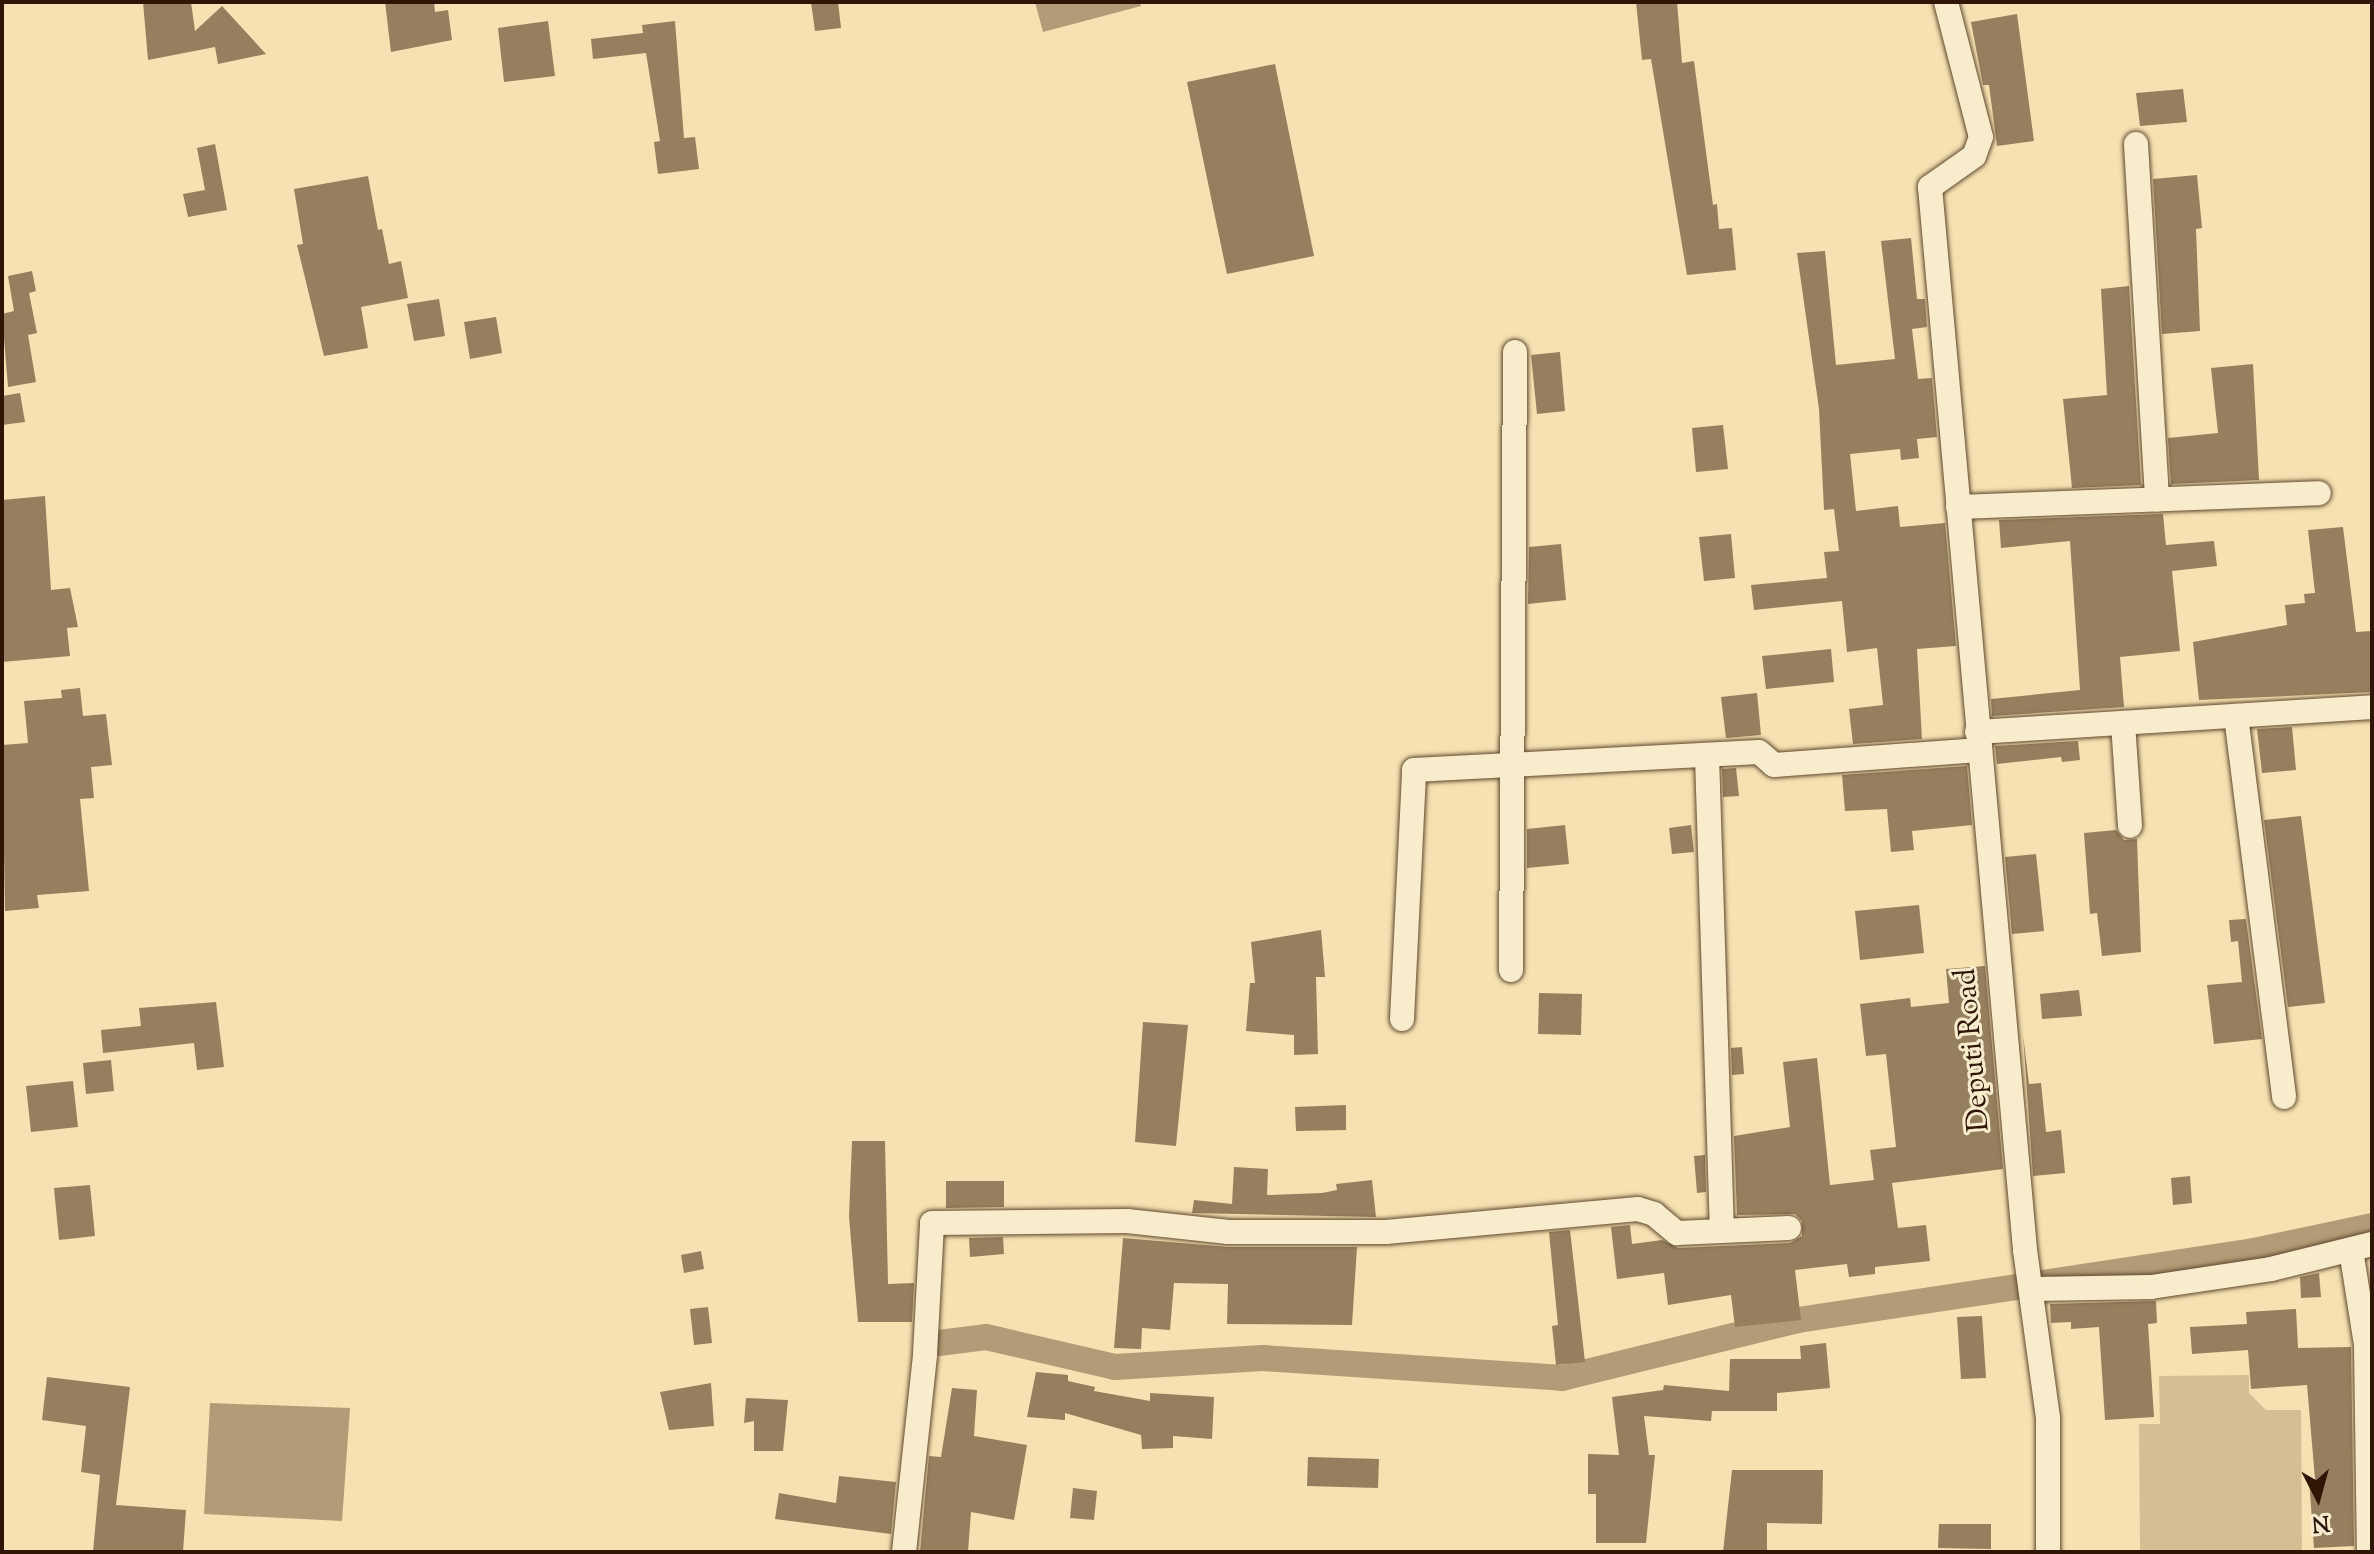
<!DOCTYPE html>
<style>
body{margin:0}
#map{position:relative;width:2374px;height:1554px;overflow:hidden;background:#f5e1b1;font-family:"Sorts Mill Goudy",serif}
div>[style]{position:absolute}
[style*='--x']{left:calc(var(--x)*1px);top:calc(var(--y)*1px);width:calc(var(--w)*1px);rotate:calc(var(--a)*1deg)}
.green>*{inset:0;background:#d4be94}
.water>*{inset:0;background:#b29b76}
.canal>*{height:26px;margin:-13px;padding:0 13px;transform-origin:13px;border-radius:13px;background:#b29b76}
.building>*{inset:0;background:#967f5e}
.roads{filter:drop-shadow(0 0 2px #61472f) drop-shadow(0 0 2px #61472f)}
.street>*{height:24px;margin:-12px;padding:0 12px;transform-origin:12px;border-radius:12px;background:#f8eccc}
span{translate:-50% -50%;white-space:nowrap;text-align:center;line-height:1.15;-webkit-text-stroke:6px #f8eccc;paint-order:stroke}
.street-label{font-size:30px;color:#301404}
.frame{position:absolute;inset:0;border:4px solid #301404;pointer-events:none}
.north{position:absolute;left:2278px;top:1458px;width:80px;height:80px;-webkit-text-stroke:6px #f8eccc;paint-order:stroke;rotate:174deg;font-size:22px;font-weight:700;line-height:32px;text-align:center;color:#301404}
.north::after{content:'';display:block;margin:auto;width:28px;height:36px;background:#301404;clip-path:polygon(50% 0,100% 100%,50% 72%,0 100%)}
</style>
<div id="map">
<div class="green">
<i style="clip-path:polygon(2249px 1375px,2249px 1393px,2266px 1410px,2301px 1410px,2302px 1552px,2140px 1552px,2139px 1424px,2160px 1424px,2159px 1376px)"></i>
</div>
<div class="water">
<i style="clip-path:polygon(1035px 2px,1140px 2px,1141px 6px,1043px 32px)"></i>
<i style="clip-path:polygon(210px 1403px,350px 1408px,342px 1521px,204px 1514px)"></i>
</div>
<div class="canal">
<i style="--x:939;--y:1343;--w:47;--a:-7.3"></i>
<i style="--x:986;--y:1337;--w:132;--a:13.1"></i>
<i style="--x:1115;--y:1367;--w:148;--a:-3.5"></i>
<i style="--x:1263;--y:1358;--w:300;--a:3.8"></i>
<i style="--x:1562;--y:1378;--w:243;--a:-13.8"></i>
<i style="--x:1798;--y:1320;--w:461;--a:-8.6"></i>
<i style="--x:2254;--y:1251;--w:121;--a:-12"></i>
</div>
<div class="building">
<i style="clip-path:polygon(143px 2px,191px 2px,195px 31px,222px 6px,266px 54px,218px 64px,215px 47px,148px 60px)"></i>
<i style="clip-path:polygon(385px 2px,434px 2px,435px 12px,448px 10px,452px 40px,391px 52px)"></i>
<i style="clip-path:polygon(811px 2px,838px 2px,841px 28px,815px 31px)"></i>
<i style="clip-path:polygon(1636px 2px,1677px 2px,1682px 63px,1694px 61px,1713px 205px,1717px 204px,1719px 229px,1732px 228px,1736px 270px,1687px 275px,1651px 59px,1642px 60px)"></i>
<i style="clip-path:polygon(2017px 14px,2034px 141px,1997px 146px,1989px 85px,1983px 85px,1971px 22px)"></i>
<i style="clip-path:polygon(548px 21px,555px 76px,504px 82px,498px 28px)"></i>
<i style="clip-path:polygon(675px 21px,684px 138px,695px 137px,699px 169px,658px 174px,654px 142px,660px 141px,646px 53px,593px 59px,591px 39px,643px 33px,642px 25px)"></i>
<i style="clip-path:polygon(1275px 64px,1314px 256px,1227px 274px,1187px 82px)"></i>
<i style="clip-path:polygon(2183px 89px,2187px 122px,2140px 126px,2136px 93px)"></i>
<i style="clip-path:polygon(215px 144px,227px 210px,188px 217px,183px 194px,205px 190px,197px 148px)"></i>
<i style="clip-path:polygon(2197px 175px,2202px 228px,2196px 229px,2200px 331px,2162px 334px,2153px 179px)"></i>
<i style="clip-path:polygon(368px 176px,378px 230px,382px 229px,389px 264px,401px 261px,408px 298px,361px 307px,368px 348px,324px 356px,297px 245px,303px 244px,294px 189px)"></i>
<i style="clip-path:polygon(1911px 238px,1917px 299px,1925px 299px,1927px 327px,1912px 329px,1918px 379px,1932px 378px,1937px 437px,1917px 439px,1919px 458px,1901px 460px,1900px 449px,1850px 454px,1856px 511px,1898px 506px,1900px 527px,1945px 523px,1956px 646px,1917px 649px,1922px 739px,1853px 744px,1849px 709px,1883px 705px,1877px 648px,1847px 652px,1842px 601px,1754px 610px,1751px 585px,1827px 578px,1824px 552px,1839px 551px,1834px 509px,1824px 510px,1819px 409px,1797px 253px,1825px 251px,1836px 365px,1895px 359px,1881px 241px)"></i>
<i style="clip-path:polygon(32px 271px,36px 291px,29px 293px,37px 333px,28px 335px,36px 382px,8px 387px,2px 314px,14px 311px,8px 276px)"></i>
<i style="clip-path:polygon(2129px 286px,2141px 485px,2072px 488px,2063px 399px,2107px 395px,2101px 289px)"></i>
<i style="clip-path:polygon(439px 299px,445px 336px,414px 341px,407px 304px)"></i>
<i style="clip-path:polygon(496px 317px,502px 353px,470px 359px,464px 322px)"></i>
<i style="clip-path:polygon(1560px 352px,1565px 411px,1537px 414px,1531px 355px)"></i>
<i style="clip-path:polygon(2253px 364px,2259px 480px,2171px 484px,2168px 438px,2218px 433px,2211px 368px)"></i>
<i style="clip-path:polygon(20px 393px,25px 422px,2px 425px,2px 396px)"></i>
<i style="clip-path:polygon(1723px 425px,1728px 469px,1696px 472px,1692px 428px)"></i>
<i style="clip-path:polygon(45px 496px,51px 590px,70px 588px,78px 627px,67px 628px,70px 656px,2px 662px,2px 500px)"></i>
<i style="clip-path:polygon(2163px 514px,2166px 545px,2214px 541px,2217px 566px,2172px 571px,2180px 651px,2120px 657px,2124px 707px,1992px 716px,1991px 699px,2080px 690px,2070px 541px,2001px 548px,1999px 520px)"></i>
<i style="clip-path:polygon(2343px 527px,2356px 632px,2372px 631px,2372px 692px,2199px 700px,2193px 642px,2287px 625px,2285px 605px,2305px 603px,2304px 594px,2315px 593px,2308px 530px)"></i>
<i style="clip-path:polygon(1731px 534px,1735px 578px,1704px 581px,1699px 537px)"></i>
<i style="clip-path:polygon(1561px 544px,1566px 600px,1528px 604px,1529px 547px)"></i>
<i style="clip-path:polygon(1831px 649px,1834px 682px,1766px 689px,1762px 656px)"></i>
<i style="clip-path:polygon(80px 688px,83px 716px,106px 714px,112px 765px,91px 767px,94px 798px,80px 799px,89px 891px,37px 895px,39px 908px,5px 911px,2px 745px,28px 743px,24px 701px,62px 698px,61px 690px)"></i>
<i style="clip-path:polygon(1757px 693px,1761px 735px,1726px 738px,1721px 697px)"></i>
<i style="clip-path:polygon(2292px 727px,2296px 770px,2262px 773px,2257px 729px)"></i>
<i style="clip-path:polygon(2078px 741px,2080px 760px,2062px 762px,2061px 757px,1997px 764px,1995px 746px)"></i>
<i style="clip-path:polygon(1967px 766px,1972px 825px,1912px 831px,1914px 850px,1891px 852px,1887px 809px,1845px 811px,1842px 775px)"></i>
<i style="clip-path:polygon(1736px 768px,1739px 796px,1723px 797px,1722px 769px)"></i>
<i style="clip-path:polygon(2301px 816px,2325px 1003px,2288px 1007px,2264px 820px)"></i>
<i style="clip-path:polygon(1565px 825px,1569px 864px,1527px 868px,1527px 829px)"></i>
<i style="clip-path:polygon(1691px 825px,1694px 852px,1672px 854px,1669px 828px)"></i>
<i style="clip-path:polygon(2116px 830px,2124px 840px,2137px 839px,2141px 952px,2102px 956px,2097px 913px,2090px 914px,2084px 833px)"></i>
<i style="clip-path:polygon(2036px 854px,2044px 931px,2012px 934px,2005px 857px)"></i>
<i style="clip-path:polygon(1919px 905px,1924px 953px,1860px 960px,1855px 911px)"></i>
<i style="clip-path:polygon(2246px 919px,2262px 1039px,2214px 1044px,2207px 985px,2242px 982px,2238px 941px,2231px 942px,2229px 920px)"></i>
<i style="clip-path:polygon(1321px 930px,1325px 977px,1316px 977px,1318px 1054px,1294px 1055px,1294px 1035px,1246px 1031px,1250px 983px,1255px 983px,1251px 942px)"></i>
<i style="clip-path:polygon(1985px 966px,2003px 1169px,1892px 1183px,1898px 1228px,1926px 1225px,1930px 1261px,1875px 1267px,1875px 1274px,1849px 1277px,1847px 1264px,1795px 1270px,1801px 1320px,1735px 1327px,1731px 1295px,1668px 1305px,1664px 1273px,1617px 1279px,1611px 1227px,1630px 1225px,1632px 1244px,1662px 1240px,1678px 1248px,1790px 1243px,1802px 1236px,1802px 1221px,1795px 1214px,1737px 1215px,1734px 1136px,1790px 1127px,1783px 1062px,1817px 1058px,1830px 1185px,1874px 1180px,1870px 1150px,1896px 1147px,1886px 1054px,1866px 1056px,1860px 1004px,1910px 998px,1911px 1007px,1949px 1003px,1946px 969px)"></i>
<i style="clip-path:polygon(2079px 990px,2082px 1016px,2042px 1019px,2040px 994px)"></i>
<i style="clip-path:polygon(1539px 993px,1582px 994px,1581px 1035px,1538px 1034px)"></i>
<i style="clip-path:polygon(216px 1002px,224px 1067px,197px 1070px,194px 1043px,103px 1053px,101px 1030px,141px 1026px,139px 1008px)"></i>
<i style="clip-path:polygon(1143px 1022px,1188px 1025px,1176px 1146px,1135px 1142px)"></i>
<i style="clip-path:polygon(2023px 1035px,2029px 1084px,2041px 1083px,2046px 1132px,2061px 1130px,2065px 1173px,2033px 1176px)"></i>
<i style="clip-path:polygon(1742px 1047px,1744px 1074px,1732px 1075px,1731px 1048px)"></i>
<i style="clip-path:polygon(111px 1060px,114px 1091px,86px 1094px,83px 1063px)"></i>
<i style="clip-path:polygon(73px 1081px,78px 1127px,31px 1132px,26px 1086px)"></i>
<i style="clip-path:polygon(1346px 1105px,1346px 1130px,1296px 1131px,1295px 1107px)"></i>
<i style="clip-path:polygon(852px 1141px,885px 1141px,888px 1284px,914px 1283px,912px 1322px,858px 1322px,849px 1217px)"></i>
<i style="clip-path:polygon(1705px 1155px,1706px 1192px,1697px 1193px,1694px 1156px)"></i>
<i style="clip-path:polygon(1234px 1167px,1268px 1169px,1267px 1195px,1322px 1193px,1337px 1190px,1336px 1184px,1372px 1180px,1376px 1217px,1192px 1213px,1194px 1200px,1232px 1204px)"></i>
<i style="clip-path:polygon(2190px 1176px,2192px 1203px,2173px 1205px,2171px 1178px)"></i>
<i style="clip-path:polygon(946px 1181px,1004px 1181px,1004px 1207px,946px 1208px)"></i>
<i style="clip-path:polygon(90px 1185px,95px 1236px,59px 1240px,54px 1188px)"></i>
<i style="clip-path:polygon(1570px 1230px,1585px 1362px,1556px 1365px,1552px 1326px,1558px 1325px,1549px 1232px)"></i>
<i style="clip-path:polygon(1003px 1237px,1004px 1254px,970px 1257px,969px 1238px)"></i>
<i style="clip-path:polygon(1123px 1238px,1228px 1247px,1357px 1247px,1352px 1325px,1227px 1324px,1228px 1284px,1174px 1283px,1170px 1330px,1142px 1328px,1141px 1349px,1114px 1348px)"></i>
<i style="clip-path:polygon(701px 1251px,704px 1269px,684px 1273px,681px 1255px)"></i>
<i style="clip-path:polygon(2319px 1273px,2321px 1297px,2301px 1298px,2300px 1277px)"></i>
<i style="clip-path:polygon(2156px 1301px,2157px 1323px,2148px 1324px,2154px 1417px,2105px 1420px,2099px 1327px,2071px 1329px,2071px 1322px,2051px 1323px,2050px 1304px)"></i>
<i style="clip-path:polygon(708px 1307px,712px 1343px,694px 1345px,690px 1309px)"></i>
<i style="clip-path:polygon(2296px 1309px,2298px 1348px,2351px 1347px,2354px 1546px,2314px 1548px,2309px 1479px,2315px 1479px,2307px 1385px,2251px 1389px,2248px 1350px,2192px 1354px,2190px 1327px,2247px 1324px,2246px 1312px)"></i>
<i style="clip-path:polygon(1982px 1316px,1986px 1378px,1961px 1379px,1957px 1317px)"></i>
<i style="clip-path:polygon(1826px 1343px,1830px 1388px,1777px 1393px,1777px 1411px,1712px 1411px,1711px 1421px,1644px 1416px,1649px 1455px,1655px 1455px,1646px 1543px,1596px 1543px,1596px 1494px,1588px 1494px,1588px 1454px,1619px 1455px,1612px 1397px,1663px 1390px,1664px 1385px,1729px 1391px,1730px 1359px,1801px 1359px,1800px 1346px)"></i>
<i style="clip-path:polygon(1036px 1372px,1068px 1375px,1068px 1381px,1095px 1387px,1094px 1391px,1150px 1401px,1150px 1393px,1214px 1397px,1212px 1439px,1173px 1436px,1173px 1448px,1142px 1449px,1141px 1435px,1065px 1413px,1065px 1420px,1027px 1417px)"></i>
<i style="clip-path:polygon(47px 1377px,130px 1387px,116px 1505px,186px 1510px,183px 1552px,93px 1552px,100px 1475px,81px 1472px,86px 1426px,42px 1420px)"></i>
<i style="clip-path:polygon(711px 1383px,714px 1426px,669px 1430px,660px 1392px)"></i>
<i style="clip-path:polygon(952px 1388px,977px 1390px,974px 1436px,1027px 1445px,1014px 1520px,971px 1512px,968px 1552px,920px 1552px,929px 1456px,941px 1457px)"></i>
<i style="clip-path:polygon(746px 1398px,788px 1400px,783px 1451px,754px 1451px,754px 1421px,744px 1423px)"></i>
<i style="clip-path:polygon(1308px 1457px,1379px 1459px,1378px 1488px,1307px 1486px)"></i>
<i style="clip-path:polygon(1732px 1470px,1823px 1470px,1822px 1524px,1767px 1523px,1767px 1552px,1723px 1552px)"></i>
<i style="clip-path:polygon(839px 1476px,896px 1482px,891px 1534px,775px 1519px,779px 1493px,836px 1503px)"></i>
<i style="clip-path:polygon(1073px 1488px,1097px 1491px,1094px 1520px,1070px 1518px)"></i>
<i style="clip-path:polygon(1939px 1524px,1991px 1524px,1991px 1549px,1938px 1548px)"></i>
</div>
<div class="roads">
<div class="street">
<i style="--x:1946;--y:2;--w:139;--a:75.5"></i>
<i style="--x:1981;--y:137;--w:20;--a:110"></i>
<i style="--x:1974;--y:156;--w:54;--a:144.8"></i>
<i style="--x:1930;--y:187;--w:1067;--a:84.89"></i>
<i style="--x:2025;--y:1250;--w:170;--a:82.2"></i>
<i style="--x:2048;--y:1418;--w:134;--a:90"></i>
<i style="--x:2136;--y:144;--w:356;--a:86.6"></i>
<i style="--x:1958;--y:507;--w:361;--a:-2.2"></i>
<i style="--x:2236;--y:716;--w:384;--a:82.8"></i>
<i style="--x:2123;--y:723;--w:103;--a:86.1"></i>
<i style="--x:1977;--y:732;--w:396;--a:-3.6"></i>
<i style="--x:1707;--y:756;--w:474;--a:88.2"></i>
<i style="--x:1511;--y:970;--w:618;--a:-89.63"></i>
<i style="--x:1402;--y:1019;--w:249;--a:-87.2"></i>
<i style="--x:1414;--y:770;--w:345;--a:-3"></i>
<i style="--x:1759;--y:752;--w:20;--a:41"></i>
<i style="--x:1774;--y:765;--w:206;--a:-4.2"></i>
<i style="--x:2351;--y:1250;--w:96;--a:81"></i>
<i style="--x:2366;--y:1345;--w:207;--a:89.2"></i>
<i style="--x:2033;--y:1289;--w:118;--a:-1"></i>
<i style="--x:2151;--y:1287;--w:121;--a:-8.5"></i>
<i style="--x:2271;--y:1269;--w:104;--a:-13.9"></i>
<i style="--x:904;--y:1552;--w:199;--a:-83.9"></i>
<i style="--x:925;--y:1354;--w:131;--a:-86.9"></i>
<i style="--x:932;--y:1223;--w:195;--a:-0.6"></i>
<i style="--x:1127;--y:1221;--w:102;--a:6.2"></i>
<i style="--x:1228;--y:1232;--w:158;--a:0"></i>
<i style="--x:1386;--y:1232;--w:253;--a:-5.2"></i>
<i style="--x:1638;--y:1209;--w:17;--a:17"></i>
<i style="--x:1654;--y:1214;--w:30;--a:40"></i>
<i style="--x:1677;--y:1233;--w:112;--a:-2.6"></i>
</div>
</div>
<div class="street-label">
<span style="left:1974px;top:1050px;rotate:-95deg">Deputi Road</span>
</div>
<div class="frame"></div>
<div class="north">N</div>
</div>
